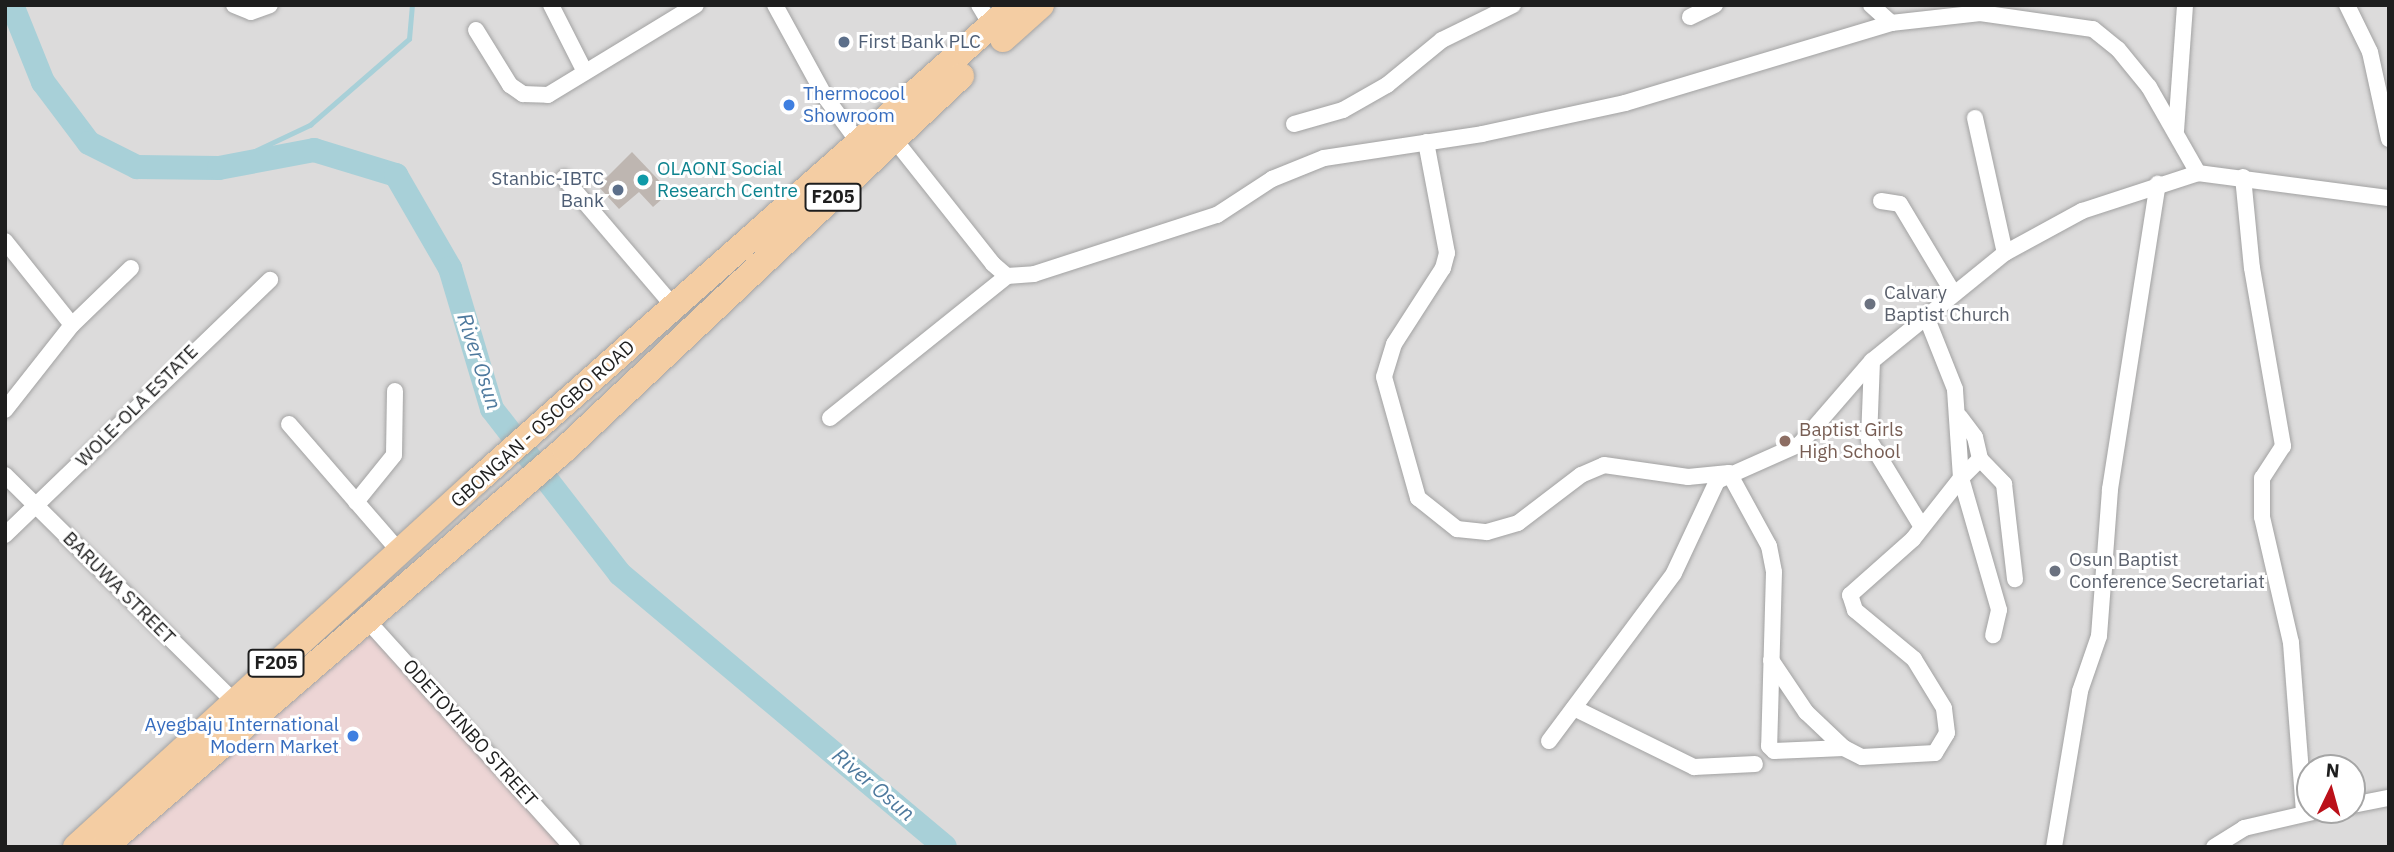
<!DOCTYPE html>
<style>
body{margin:0}
#map{position:relative;width:2394px;height:852px;overflow:hidden;background:#eeeae4;font-family:"IBM Plex Sans",sans-serif}
div>[style]{position:absolute}
[style*='--x']{left:calc(var(--x)*1px);top:calc(var(--y)*1px);width:calc(var(--w)*1px);rotate:calc(var(--a)*1deg)}
.residential>*{inset:0;background:#dcdbdb}
.commercial>*{inset:0;background:#edd5d5}
.stream>*{height:4.5px;margin:-2.25px;padding:0 2.25px;transform-origin:2.25px;border-radius:2.25px;background:#a8d0d8}
.river>*{height:24px;margin:-12px;padding:0 12px;transform-origin:12px;border-radius:12px;background:#a8d0d8}
.building>*{inset:0;background:#beb6b1}
.roads{filter:drop-shadow(0 0 2px #a2a2a2) drop-shadow(0 0 2px #a2a2a2)}
.minor>*{height:16px;margin:-8px;padding:0 8px;transform-origin:8px;border-radius:8px;background:#fff}
.primary>*{height:26px;margin:-13px;padding:0 13px;transform-origin:13px;border-radius:13px;background:#f4cda3}
.dots>*{width:19px;height:19px;translate:-50% -50%;box-sizing:border-box;border:4px solid #fff;border-radius:50%}
span{translate:-50% -50%;white-space:nowrap;text-align:center;line-height:1.15;-webkit-text-stroke:6px #fff;paint-order:stroke}
.shield-label span{padding:2px 5px;background:#fff;border:2px solid;border-radius:5px;-webkit-text-stroke-width:0}
.shield-label{font-size:18px;color:#1e1e1e;font-weight:700}
.service-label{font-size:19px;color:#4e5e75}
.left{translate:0 -50%;text-align:left}
.right{translate:-100% -50%;text-align:right}
.shop-label{font-size:19px;color:#366cbe}
.culture-label{font-size:19px;color:#0d838f}
.worship-label{font-size:19px;color:#5b616d}
.street-label{font-size:19px;color:#1e1e1e}
.education-label{font-size:19px;color:#785e54}
.water-label{font-size:21px;color:#4f7a9e;font-style:italic}
.frame{position:absolute;inset:0;border:7px solid #1e1e1e;pointer-events:none}
.north{position:absolute;left:2296px;top:754px;width:70px;height:70px;box-sizing:border-box;background:#fff;border:2px solid #a5a5a5;border-radius:50%;rotate:5deg;font-size:19px;font-weight:700;line-height:28px;text-align:center;color:#1e1e1e}
.north::after{content:'';display:block;margin:auto;width:24px;height:32px;background:#bb1019;clip-path:polygon(50% 0,100% 100%,50% 72%,0 100%)}
</style>
<div id="map">
<div class="residential">
<i style="clip-path:polygon(evenodd,5px 5px,2389px 5px,2389px 847px,5px 847px,5px 5px,2310px 768px,2352px 768px,2352px 810px,2310px 810px,2310px 768px)"></i>
</div>
<div class="commercial">
<i style="clip-path:polygon(366px 624px,568px 847px,113px 847px)"></i>
</div>
<div class="stream">
<i style="--x:219;--y:168;--w:101;--a:-25.3"></i>
<i style="--x:310;--y:125;--w:131;--a:-41"></i>
<i style="--x:409;--y:39;--w:34;--a:-85"></i>
</div>
<div class="river">
<i style="--x:12;--y:5;--w:83;--a:68.1"></i>
<i style="--x:43;--y:82;--w:76;--a:53"></i>
<i style="--x:89;--y:143;--w:54;--a:26.6"></i>
<i style="--x:137;--y:167;--w:82;--a:0.7"></i>
<i style="--x:219;--y:168;--w:97;--a:-10.7"></i>
<i style="--x:314;--y:150;--w:86;--a:17"></i>
<i style="--x:396;--y:175;--w:108;--a:59.9"></i>
<i style="--x:450;--y:268;--w:147;--a:73.4"></i>
<i style="--x:492;--y:409;--w:209;--a:52.2"></i>
<i style="--x:620;--y:574;--w:424;--a:40"></i>
</div>
<div class="building">
<i style="clip-path:polygon(632px 152px,670px 192px,653px 207px,639px 192px,619px 209px,598px 186px)"></i>
</div>
<div class="roads">
<div class="minor">
<i style="--x:234;--y:5;--w:18;--a:22"></i>
<i style="--x:251;--y:12;--w:20;--a:-20"></i>
<i style="--x:551;--y:5;--w:75;--a:63.1"></i>
<i style="--x:775;--y:5;--w:106;--a:61.3"></i>
<i style="--x:826;--y:98;--w:56;--a:53.7"></i>
<i style="--x:979;--y:5;--w:23;--a:59"></i>
<i style="--x:1871;--y:5;--w:27;--a:42"></i>
<i style="--x:2347;--y:5;--w:52;--a:63.9"></i>
<i style="--x:2370;--y:52;--w:89;--a:77.7"></i>
<i style="--x:1690;--y:17;--w:28;--a:-26"></i>
<i style="--x:476;--y:30;--w:65;--a:58.3"></i>
<i style="--x:510;--y:85;--w:16;--a:35"></i>
<i style="--x:523;--y:94;--w:25;--a:2"></i>
<i style="--x:548;--y:95;--w:173;--a:-31.3"></i>
<i style="--x:1975;--y:118;--w:138;--a:77.5"></i>
<i style="--x:1294;--y:124;--w:51;--a:-15.9"></i>
<i style="--x:1343;--y:110;--w:51;--a:-29.6"></i>
<i style="--x:1387;--y:85;--w:71;--a:-39.3"></i>
<i style="--x:1442;--y:40;--w:79;--a:-26.2"></i>
<i style="--x:2176;--y:131;--w:126;--a:-85.9"></i>
<i style="--x:894;--y:139;--w:159;--a:51.6"></i>
<i style="--x:993;--y:264;--w:18;--a:41"></i>
<i style="--x:1007;--y:276;--w:27;--a:-4"></i>
<i style="--x:1034;--y:274;--w:192;--a:-17.9"></i>
<i style="--x:1217;--y:215;--w:66;--a:-33.2"></i>
<i style="--x:1272;--y:179;--w:56;--a:-22"></i>
<i style="--x:1324;--y:158;--w:160;--a:-8.6"></i>
<i style="--x:1482;--y:134;--w:146;--a:-12.2"></i>
<i style="--x:1625;--y:103;--w:278;--a:-16.7"></i>
<i style="--x:1891;--y:23;--w:90;--a:-6.4"></i>
<i style="--x:1980;--y:13;--w:114;--a:8.1"></i>
<i style="--x:2093;--y:29;--w:32;--a:39"></i>
<i style="--x:2118;--y:49;--w:49;--a:50.8"></i>
<i style="--x:2149;--y:87;--w:99;--a:60.3"></i>
<i style="--x:1426;--y:142;--w:113;--a:79.3"></i>
<i style="--x:1447;--y:253;--w:16;--a:105"></i>
<i style="--x:1443;--y:268;--w:90;--a:122.8"></i>
<i style="--x:1394;--y:344;--w:34;--a:107"></i>
<i style="--x:1384;--y:377;--w:126;--a:74.3"></i>
<i style="--x:1418;--y:498;--w:50;--a:38.5"></i>
<i style="--x:1457;--y:529;--w:30;--a:6"></i>
<i style="--x:1487;--y:532;--w:32;--a:-16"></i>
<i style="--x:1518;--y:523;--w:79;--a:-37.3"></i>
<i style="--x:1581;--y:475;--w:25;--a:-23"></i>
<i style="--x:1604;--y:465;--w:85;--a:8.1"></i>
<i style="--x:1688;--y:477;--w:41;--a:-5.6"></i>
<i style="--x:1729;--y:473;--w:83;--a:61.3"></i>
<i style="--x:1769;--y:546;--w:26;--a:79"></i>
<i style="--x:1774;--y:572;--w:174;--a:91.6"></i>
<i style="--x:1769;--y:746;--w:7;--a:45"></i>
<i style="--x:1774;--y:751;--w:70;--a:-2.5"></i>
<i style="--x:2243;--y:177;--w:91;--a:84.4"></i>
<i style="--x:2252;--y:268;--w:181;--a:80.1"></i>
<i style="--x:2283;--y:446;--w:38;--a:123"></i>
<i style="--x:2262;--y:478;--w:39;--a:90"></i>
<i style="--x:2262;--y:517;--w:129;--a:77"></i>
<i style="--x:2291;--y:643;--w:170;--a:85.6"></i>
<i style="--x:564;--y:178;--w:170;--a:49.5"></i>
<i style="--x:1881;--y:201;--w:19;--a:9"></i>
<i style="--x:1900;--y:204;--w:101;--a:59.1"></i>
<i style="--x:5;--y:241;--w:107;--a:51.4"></i>
<i style="--x:1872;--y:361;--w:79;--a:92.2"></i>
<i style="--x:1869;--y:440;--w:102;--a:58.7"></i>
<i style="--x:5;--y:410;--w:108;--a:-51.8"></i>
<i style="--x:72;--y:325;--w:82;--a:-44"></i>
<i style="--x:1960;--y:417;--w:25;--a:53"></i>
<i style="--x:1975;--y:437;--w:23;--a:77"></i>
<i style="--x:1980;--y:459;--w:35;--a:46"></i>
<i style="--x:2004;--y:484;--w:96;--a:83.4"></i>
<i style="--x:830;--y:418;--w:227;--a:-38.7"></i>
<i style="--x:289;--y:424;--w:169;--a:49.1"></i>
<i style="--x:1980;--y:459;--w:27;--a:135"></i>
<i style="--x:1961;--y:478;--w:137;--a:73.9"></i>
<i style="--x:1999;--y:610;--w:26;--a:103"></i>
<i style="--x:5;--y:475;--w:321;--a:44.7"></i>
<i style="--x:356;--y:502;--w:60;--a:-51"></i>
<i style="--x:394;--y:455;--w:64;--a:-89.1"></i>
<i style="--x:5;--y:535;--w:368;--a:-43.9"></i>
<i style="--x:367;--y:620;--w:306;--a:47.9"></i>
<i style="--x:1771;--y:660;--w:63;--a:56.1"></i>
<i style="--x:1806;--y:712;--w:52;--a:43.5"></i>
<i style="--x:1844;--y:748;--w:20;--a:27"></i>
<i style="--x:1862;--y:757;--w:73;--a:-3.1"></i>
<i style="--x:1935;--y:753;--w:23;--a:-59"></i>
<i style="--x:1947;--y:733;--w:25;--a:-97"></i>
<i style="--x:1944;--y:708;--w:57;--a:-121.5"></i>
<i style="--x:1914;--y:659;--w:77;--a:-140.3"></i>
<i style="--x:1855;--y:610;--w:16;--a:-108"></i>
<i style="--x:1850;--y:595;--w:84;--a:-41.6"></i>
<i style="--x:1913;--y:539;--w:78;--a:-51.8"></i>
<i style="--x:1961;--y:478;--w:89;--a:-93.9"></i>
<i style="--x:1955;--y:389;--w:79;--a:-111.7"></i>
<i style="--x:1574;--y:708;--w:134;--a:26.2"></i>
<i style="--x:1694;--y:767;--w:61;--a:-2.8"></i>
<i style="--x:1549;--y:741;--w:209;--a:-53.3"></i>
<i style="--x:1674;--y:573;--w:102;--a:-64.9"></i>
<i style="--x:1717;--y:481;--w:91;--a:-24"></i>
<i style="--x:1800;--y:444;--w:110;--a:-49.1"></i>
<i style="--x:1872;--y:361;--w:171;--a:-39.1"></i>
<i style="--x:2005;--y:253;--w:88;--a:-28.6"></i>
<i style="--x:2082;--y:211;--w:122;--a:-18.1"></i>
<i style="--x:2198;--y:173;--w:193;--a:7.5"></i>
<i style="--x:2352;--y:805;--w:38;--a:-11"></i>
<i style="--x:2054;--y:847;--w:158;--a:-80.5"></i>
<i style="--x:2080;--y:691;--w:58;--a:-70.9"></i>
<i style="--x:2099;--y:636;--w:147;--a:-85.7"></i>
<i style="--x:2110;--y:489;--w:309;--a:-81.1"></i>
<i style="--x:2214;--y:847;--w:36;--a:-32"></i>
<i style="--x:2244;--y:828;--w:80;--a:-13"></i>
</div>
<div class="primary">
<i style="--x:1003;--y:39;--w:51;--a:-41.8"></i>
<i style="--x:76;--y:847;--w:543;--a:-42.39"></i>
<i style="--x:477;--y:481;--w:718;--a:-41.55"></i>
<i style="--x:104;--y:847;--w:609;--a:-40.81"></i>
<i style="--x:565;--y:449;--w:544;--a:-43.29"></i>
</div>
</div>
<div class="dots">
<i style="left:844px;top:42px;background:#5c6f8a"></i>
<i style="left:789px;top:105px;background:#3f7fe0"></i>
<i style="left:643px;top:180px;background:#0f9aa8"></i>
<i style="left:618px;top:190px;background:#5c6f8a"></i>
<i style="left:1870px;top:304px;background:#6b7280"></i>
<i style="left:1785px;top:441px;background:#8d6e63"></i>
<i style="left:2055px;top:571px;background:#6b7280"></i>
<i style="left:353px;top:736px;background:#3f7fe0"></i>
</div>
<div class="shield-label">
<span style="left:833px;top:197px">F205</span>
<span style="left:276px;top:663px">F205</span>
</div>
<div class="service-label">
<span class="left" style="left:858px;top:42px">First Bank PLC</span>
<span class="right" style="left:604px;top:190px">Stanbic-IBTC<br>Bank</span>
</div>
<div class="shop-label">
<span class="left" style="left:803px;top:105px">Thermocool<br>Showroom</span>
<span class="right" style="left:339px;top:736px">Ayegbaju International<br>Modern Market</span>
</div>
<div class="culture-label">
<span class="left" style="left:657px;top:180px">OLAONI Social<br>Research Centre</span>
</div>
<div class="worship-label">
<span class="left" style="left:1884px;top:304px">Calvary<br>Baptist Church</span>
<span class="left" style="left:2069px;top:571px">Osun Baptist<br>Conference Secretariat</span>
</div>
<div class="street-label">
<span style="left:137px;top:406px;rotate:-45deg">WOLE-OLA ESTATE</span>
<span style="left:543px;top:424px;rotate:-42deg">GBONGAN - OSOGBO ROAD</span>
<span style="left:119px;top:588px;rotate:45deg">BARUWA STREET</span>
<span style="left:470px;top:733px;rotate:48deg">ODETOYINBO STREET</span>
</div>
<div class="education-label">
<span class="left" style="left:1799px;top:441px">Baptist Girls<br>High School</span>
</div>
<div class="water-label">
<span style="left:480px;top:361px;rotate:72deg">River Osun</span>
<span style="left:874px;top:784px;rotate:40deg">River Osun</span>
</div>
<div class="frame"></div>
<div class="north">N</div>
</div>
